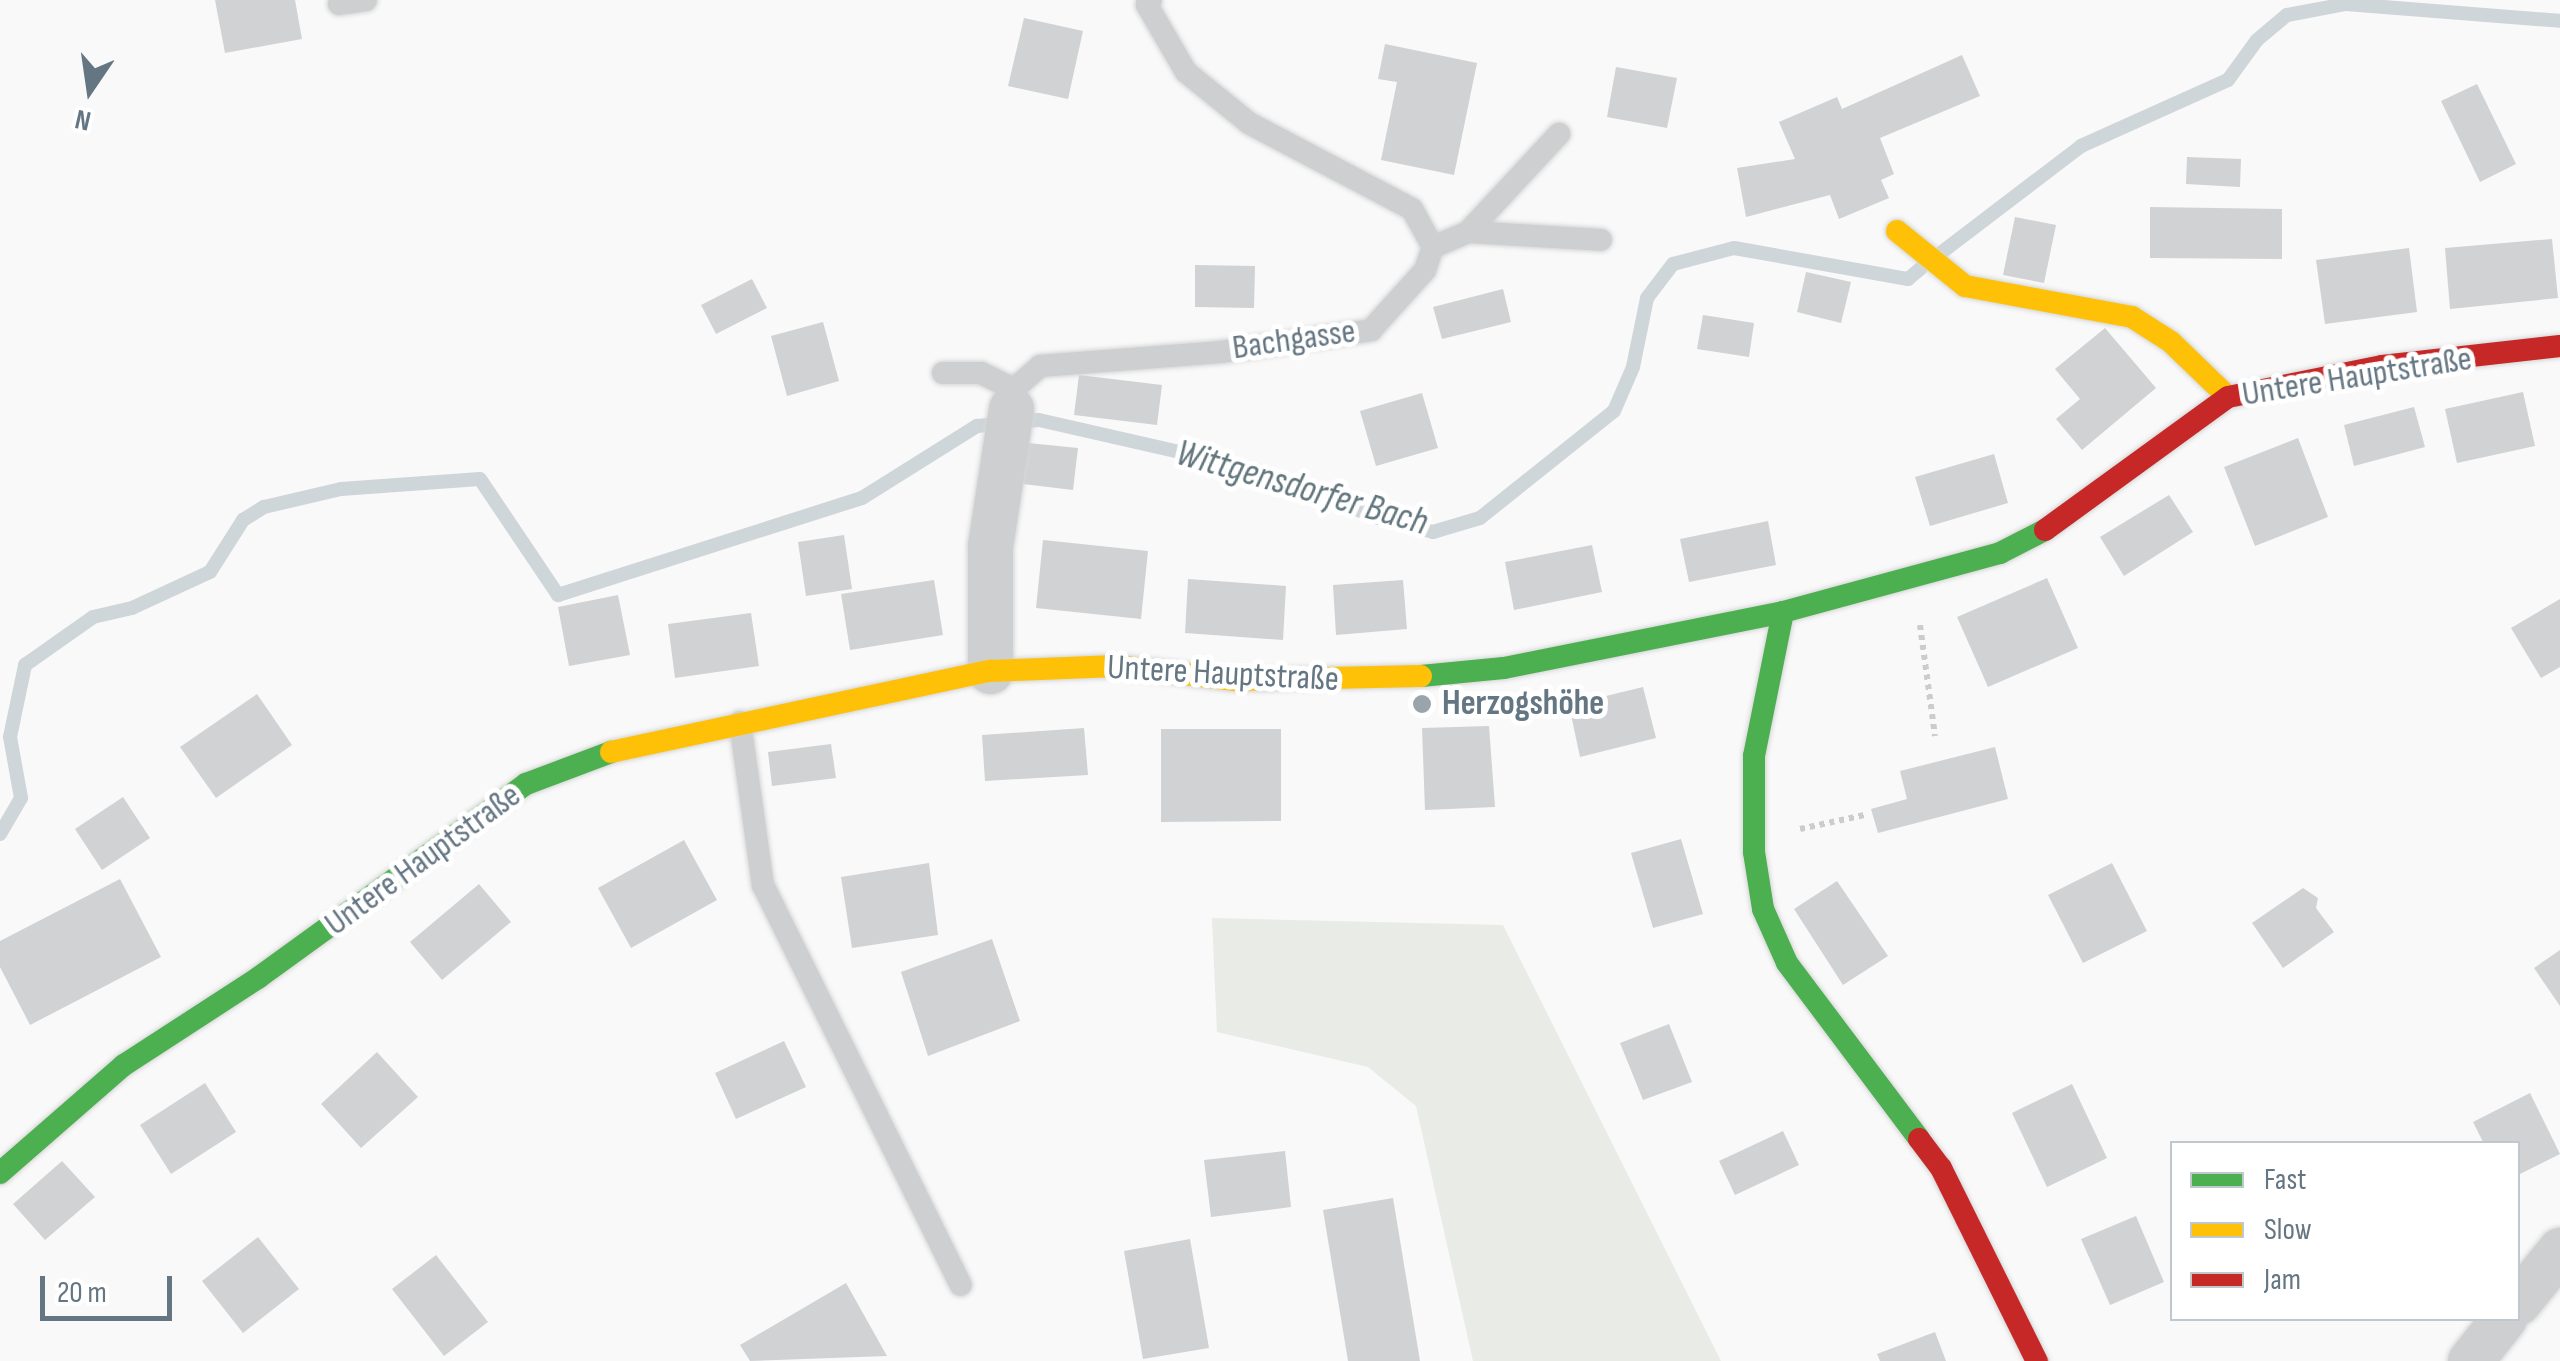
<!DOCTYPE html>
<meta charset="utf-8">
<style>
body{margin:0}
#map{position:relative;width:2560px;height:1361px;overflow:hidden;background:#f9f9f9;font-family:"Sofia Sans Condensed",sans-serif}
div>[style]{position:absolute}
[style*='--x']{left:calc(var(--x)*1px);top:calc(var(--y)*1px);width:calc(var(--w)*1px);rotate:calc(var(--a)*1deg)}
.green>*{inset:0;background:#e8ebe6}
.stream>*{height:14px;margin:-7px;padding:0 7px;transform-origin:7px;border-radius:7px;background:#ced6d9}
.building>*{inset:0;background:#d0d2d3}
.path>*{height:6px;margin-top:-3px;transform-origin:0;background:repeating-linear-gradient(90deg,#cbcccd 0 5px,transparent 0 10px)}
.roads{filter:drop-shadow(0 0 2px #d5d6d7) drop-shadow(0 0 2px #d5d6d7)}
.lane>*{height:22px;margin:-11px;padding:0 11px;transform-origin:11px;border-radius:11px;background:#cecfd0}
.street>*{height:45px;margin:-22.5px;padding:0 22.5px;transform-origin:22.5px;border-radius:22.5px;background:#cecfd0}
.fast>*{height:22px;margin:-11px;padding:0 11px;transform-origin:11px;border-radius:11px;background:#4caf50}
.slow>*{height:22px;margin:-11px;padding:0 11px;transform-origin:11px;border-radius:11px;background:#ffc107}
.jam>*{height:22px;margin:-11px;padding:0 11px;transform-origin:11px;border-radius:11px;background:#c62828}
.dots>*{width:28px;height:28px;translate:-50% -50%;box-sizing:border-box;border:5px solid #fff;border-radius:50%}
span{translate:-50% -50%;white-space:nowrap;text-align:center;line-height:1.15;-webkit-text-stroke:10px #fff;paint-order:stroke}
.street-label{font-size:35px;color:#657683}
.poi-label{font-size:35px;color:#657683;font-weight:700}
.left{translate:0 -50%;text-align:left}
.water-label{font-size:38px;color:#60757c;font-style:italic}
.legend{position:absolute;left:2170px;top:1141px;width:350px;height:180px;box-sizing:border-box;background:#fff;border:2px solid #c1c8cd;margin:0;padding:12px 18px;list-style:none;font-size:30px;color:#657683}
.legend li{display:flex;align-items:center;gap:20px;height:50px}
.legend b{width:50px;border:2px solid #c1c8cd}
.north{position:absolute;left:40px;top:40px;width:100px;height:100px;-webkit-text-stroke:8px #fff;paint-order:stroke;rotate:193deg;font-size:28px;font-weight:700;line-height:40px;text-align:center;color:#657683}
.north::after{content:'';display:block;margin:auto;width:35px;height:45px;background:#657683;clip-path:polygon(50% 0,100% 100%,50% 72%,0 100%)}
.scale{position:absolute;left:40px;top:1276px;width:132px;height:45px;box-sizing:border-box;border:5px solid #657683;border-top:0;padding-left:12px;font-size:30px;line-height:35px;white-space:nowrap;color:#657683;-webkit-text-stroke:8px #fff;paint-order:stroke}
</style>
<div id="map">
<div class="green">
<i style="clip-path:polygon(1212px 918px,1503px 925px,1721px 1361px,1473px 1361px,1416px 1106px,1368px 1067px,1217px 1032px)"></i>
</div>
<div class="stream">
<i style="--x:1942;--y:252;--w:175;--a:-37.3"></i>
<i style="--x:2081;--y:146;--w:161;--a:-24.2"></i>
<i style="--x:2228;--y:80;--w:49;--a:-54.1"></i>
<i style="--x:2257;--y:40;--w:39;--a:-40"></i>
<i style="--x:2287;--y:15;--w:60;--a:-10.6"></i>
<i style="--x:2346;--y:4;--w:215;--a:4.5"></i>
<i style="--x:0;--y:834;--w:42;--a:-59.7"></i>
<i style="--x:21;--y:798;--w:62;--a:-100.2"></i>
<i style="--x:10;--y:737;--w:74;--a:-78.2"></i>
<i style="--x:25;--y:665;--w:83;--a:-35.2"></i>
<i style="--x:93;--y:617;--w:40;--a:-13"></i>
<i style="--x:132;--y:608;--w:86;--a:-24.8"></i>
<i style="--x:210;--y:572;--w:62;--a:-57.6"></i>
<i style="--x:243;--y:520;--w:25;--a:-32"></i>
<i style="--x:264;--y:507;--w:79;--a:-13.2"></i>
<i style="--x:341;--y:489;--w:139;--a:-4.1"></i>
<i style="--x:480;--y:479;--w:140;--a:56.1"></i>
<i style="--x:558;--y:595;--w:319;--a:-17.7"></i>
<i style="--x:862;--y:498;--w:136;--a:-32.1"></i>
<i style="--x:977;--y:426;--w:62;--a:-5.5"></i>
<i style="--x:1039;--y:420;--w:221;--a:12.8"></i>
<i style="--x:1255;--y:469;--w:132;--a:21.7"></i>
<i style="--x:1378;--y:518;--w:57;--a:14.3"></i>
<i style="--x:1433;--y:532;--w:49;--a:-16.6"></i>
<i style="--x:1480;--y:518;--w:171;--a:-38.6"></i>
<i style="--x:1614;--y:411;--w:48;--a:-66.6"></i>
<i style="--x:1633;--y:367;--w:70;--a:-78.5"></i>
<i style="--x:1647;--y:298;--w:43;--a:-52.6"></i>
<i style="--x:1673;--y:264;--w:63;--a:-14.7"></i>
<i style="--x:1734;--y:248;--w:177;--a:10.1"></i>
<i style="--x:1908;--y:279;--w:17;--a:-40"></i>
</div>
<div class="building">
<i style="clip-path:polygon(215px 0,295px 0,302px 39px,225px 53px)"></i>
<i style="clip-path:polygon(1024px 18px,1083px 31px,1068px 99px,1008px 86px)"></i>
<i style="clip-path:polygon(1385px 44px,1477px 63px,1454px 175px,1381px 160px,1397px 82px,1378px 79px)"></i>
<i style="clip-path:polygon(1962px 55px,1980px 96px,1880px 138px,1894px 174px,1881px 180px,1889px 198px,1839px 219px,1830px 195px,1746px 217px,1737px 168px,1795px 159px,1779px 122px,1837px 97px,1842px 109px)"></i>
<i style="clip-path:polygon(1616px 67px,1677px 78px,1667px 128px,1607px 117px)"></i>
<i style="clip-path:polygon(2477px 84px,2516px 164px,2480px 182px,2441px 101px)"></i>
<i style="clip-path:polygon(2187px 157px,2241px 159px,2240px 187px,2186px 184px)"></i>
<i style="clip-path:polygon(2150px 207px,2282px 209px,2282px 259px,2150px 258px)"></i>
<i style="clip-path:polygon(2015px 217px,2056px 225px,2044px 283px,2003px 275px)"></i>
<i style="clip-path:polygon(2552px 239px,2558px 298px,2450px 309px,2445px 248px)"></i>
<i style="clip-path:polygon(2409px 248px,2417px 312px,2325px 324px,2316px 260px)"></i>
<i style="clip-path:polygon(1195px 265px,1255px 266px,1254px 308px,1195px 307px)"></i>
<i style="clip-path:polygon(1806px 272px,1851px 282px,1841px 323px,1797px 312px)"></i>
<i style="clip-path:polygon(752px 279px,767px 308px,716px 334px,701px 305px)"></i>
<i style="clip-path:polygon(1503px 289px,1511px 322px,1442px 339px,1433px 307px)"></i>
<i style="clip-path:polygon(1703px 315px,1754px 323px,1749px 357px,1697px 349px)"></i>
<i style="clip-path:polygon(823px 322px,839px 381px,787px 396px,771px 336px)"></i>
<i style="clip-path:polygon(2105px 328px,2156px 388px,2082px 450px,2056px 419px,2080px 399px,2055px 369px)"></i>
<i style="clip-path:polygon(1079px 375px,1162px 385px,1157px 425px,1074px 415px)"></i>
<i style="clip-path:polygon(2523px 392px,2535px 446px,2457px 463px,2445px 409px)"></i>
<i style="clip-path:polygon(1422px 393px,1438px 448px,1376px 466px,1360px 411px)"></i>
<i style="clip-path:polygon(2414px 407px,2425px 447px,2354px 466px,2344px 425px)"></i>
<i style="clip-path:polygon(2298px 438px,2328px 517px,2255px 546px,2224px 467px)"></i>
<i style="clip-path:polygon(1028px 443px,1078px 448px,1073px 490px,1023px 484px)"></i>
<i style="clip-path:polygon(1994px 454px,2008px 503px,1930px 526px,1915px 477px)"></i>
<i style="clip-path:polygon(2169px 495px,2193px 532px,2124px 576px,2100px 537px)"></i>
<i style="clip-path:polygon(1768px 521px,1776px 565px,1689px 582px,1680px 539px)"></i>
<i style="clip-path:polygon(844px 535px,852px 589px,806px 596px,798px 542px)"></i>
<i style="clip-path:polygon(1043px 540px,1148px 551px,1141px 619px,1036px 608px)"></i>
<i style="clip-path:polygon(1592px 545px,1602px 592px,1514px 610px,1505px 562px)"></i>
<i style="clip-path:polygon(2047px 578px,2078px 648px,1988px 687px,1957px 617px)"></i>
<i style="clip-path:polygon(1188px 579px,1286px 586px,1283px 640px,1185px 633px)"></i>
<i style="clip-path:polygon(934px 580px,943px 635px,850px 650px,841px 594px)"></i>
<i style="clip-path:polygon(1403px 580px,1407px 629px,1336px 635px,1333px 585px)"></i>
<i style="clip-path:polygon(618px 595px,630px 655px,569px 666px,558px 607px)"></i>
<i style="clip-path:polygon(2560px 599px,2560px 667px,2541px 678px,2511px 628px)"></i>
<i style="clip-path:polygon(751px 613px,759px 666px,675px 678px,668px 624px)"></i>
<i style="clip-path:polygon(1643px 687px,1656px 738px,1580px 757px,1569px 705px)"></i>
<i style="clip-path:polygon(257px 694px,292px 745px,216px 798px,180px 747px)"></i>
<i style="clip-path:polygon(1489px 726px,1495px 807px,1425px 810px,1422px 728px)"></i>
<i style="clip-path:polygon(1084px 728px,1088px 775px,985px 781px,982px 735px)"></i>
<i style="clip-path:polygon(1161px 729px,1281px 729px,1281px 821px,1161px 822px)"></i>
<i style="clip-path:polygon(831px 744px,836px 778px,772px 786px,768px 752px)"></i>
<i style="clip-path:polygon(1995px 747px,2008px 799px,1878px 833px,1871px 809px,1907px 799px,1900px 771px)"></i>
<i style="clip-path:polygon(123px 797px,150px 838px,102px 870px,75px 829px)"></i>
<i style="clip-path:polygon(1681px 839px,1703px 914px,1653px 928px,1631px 853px)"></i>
<i style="clip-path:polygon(684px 840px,717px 900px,631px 948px,598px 888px)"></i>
<i style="clip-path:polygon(929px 863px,938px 935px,852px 948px,841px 877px)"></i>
<i style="clip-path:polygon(2112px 863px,2147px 931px,2083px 963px,2048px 895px)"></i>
<i style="clip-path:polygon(120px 879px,161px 957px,30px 1025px,0 967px,0 941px)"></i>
<i style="clip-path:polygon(1837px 881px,1888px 956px,1843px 985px,1794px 909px)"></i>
<i style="clip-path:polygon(479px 884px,511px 922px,442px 980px,410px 942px)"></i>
<i style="clip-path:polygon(2303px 888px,2318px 898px,2316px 908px,2334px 932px,2283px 968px,2252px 923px)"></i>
<i style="clip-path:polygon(992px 939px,1020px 1021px,928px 1056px,901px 972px)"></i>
<i style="clip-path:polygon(2560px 950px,2560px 1006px,2534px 968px)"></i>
<i style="clip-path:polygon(1669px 1024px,1692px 1082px,1643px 1100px,1620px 1043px)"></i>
<i style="clip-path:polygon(784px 1041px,806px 1087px,736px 1119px,715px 1073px)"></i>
<i style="clip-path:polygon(377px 1052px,418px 1097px,361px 1148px,321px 1104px)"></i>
<i style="clip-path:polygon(205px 1083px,236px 1132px,171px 1174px,140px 1125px)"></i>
<i style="clip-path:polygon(2072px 1084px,2107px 1158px,2047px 1187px,2012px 1113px)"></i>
<i style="clip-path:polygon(2530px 1093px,2560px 1154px,2518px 1175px,2518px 1144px,2484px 1144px,2473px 1122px)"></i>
<i style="clip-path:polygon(1783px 1131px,1799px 1165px,1735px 1195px,1719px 1161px)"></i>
<i style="clip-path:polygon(1285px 1151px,1291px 1207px,1211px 1217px,1204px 1160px)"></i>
<i style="clip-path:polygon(62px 1161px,95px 1197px,45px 1240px,13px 1204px)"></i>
<i style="clip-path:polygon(1393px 1198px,1420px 1361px,1348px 1361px,1323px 1210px)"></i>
<i style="clip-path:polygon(2136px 1216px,2164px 1282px,2110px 1305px,2081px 1239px)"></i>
<i style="clip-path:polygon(258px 1237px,299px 1289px,243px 1333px,202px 1281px)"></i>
<i style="clip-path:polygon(1190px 1239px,1209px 1348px,1143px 1359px,1124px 1251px)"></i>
<i style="clip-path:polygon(436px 1255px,488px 1322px,444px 1356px,392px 1289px)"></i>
<i style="clip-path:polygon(846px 1283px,887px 1356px,750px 1361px,740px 1345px)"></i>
<i style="clip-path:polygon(1935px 1332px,1946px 1361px,1880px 1361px,1877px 1354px)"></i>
</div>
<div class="path">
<i style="--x:1920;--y:625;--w:112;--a:82.3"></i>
<i style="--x:1800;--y:829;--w:66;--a:-12.2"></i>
</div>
<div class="roads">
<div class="lane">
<i style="--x:339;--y:4;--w:27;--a:-8"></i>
<i style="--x:1468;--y:232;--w:133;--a:3.4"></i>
<i style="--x:1433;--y:247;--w:38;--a:-23"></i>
<i style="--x:1468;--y:232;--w:134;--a:-47.1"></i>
<i style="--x:943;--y:373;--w:38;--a:0"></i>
<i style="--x:981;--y:373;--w:37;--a:26"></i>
<i style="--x:1011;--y:409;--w:20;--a:-81"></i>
<i style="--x:1014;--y:389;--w:35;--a:-41"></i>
<i style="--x:1040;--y:366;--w:182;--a:-4.4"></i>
<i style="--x:1221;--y:352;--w:152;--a:-8.3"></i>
<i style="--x:1371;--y:330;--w:81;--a:-48"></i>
<i style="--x:1425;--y:270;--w:24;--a:-71"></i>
<i style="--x:1433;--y:247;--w:43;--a:-118.9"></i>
<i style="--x:1412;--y:209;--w:184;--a:-152.2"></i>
<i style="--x:1249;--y:123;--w:81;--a:-141"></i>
<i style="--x:1186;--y:72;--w:78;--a:-120.2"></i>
<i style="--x:1147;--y:5;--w:6;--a:-51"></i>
<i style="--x:740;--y:722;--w:165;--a:82"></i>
<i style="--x:763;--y:885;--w:446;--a:63.7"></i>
</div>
<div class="street">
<i style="--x:990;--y:671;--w:125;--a:-90"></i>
<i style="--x:990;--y:546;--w:139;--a:-81.3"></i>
<i style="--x:2518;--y:1302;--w:67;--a:-51.1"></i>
<i style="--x:2470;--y:1361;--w:55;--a:-51.7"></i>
</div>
<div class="fast">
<i style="--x:1783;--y:612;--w:147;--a:101.4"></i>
<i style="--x:1754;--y:756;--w:96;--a:90"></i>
<i style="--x:1754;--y:852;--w:58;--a:81"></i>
<i style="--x:1763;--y:909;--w:59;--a:66"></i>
<i style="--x:1787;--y:963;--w:220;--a:53.1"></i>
<i style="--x:1421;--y:676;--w:83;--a:-5.5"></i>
<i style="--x:1504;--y:668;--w:285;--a:-11.3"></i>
<i style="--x:1783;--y:612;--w:225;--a:-15.2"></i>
<i style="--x:2000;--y:553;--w:51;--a:-27.1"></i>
<i style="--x:0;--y:1173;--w:164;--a:-41.1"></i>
<i style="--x:124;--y:1065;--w:160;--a:-33"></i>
<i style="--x:258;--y:978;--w:331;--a:-35.9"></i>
<i style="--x:526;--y:784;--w:91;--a:-20.6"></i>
</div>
<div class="slow">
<i style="--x:1897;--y:231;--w:87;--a:39"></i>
<i style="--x:1965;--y:286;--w:170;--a:10.5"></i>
<i style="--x:2132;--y:317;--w:46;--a:32.7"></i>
<i style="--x:2171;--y:342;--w:79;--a:44"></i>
<i style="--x:611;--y:752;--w:388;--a:-12.1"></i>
<i style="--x:990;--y:671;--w:126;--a:-2.3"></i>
<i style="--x:1116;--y:666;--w:120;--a:6.7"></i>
<i style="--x:1235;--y:680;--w:186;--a:-1.2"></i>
</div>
<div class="jam">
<i style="--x:2045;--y:530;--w:226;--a:-36"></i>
<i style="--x:2228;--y:397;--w:157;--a:-11.4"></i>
<i style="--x:2382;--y:366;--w:179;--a:-6.4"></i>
<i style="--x:1919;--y:1139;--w:36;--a:53"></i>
<i style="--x:1941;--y:1168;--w:216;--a:63.6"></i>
</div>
</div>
<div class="dots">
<i style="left:1422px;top:704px;background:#99a4ac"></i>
</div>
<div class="street-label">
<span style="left:1294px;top:340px;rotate:-8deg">Bachgasse</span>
<span style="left:2357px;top:377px;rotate:-9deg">Untere Hauptstraße</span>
<span style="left:1223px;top:674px;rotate:3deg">Untere Hauptstraße</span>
<span style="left:423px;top:860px;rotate:-36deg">Untere Hauptstraße</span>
</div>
<div class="poi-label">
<span class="left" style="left:1442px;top:704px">Herzogshöhe</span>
</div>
<div class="water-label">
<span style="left:1302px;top:488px;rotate:16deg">Wittgensdorfer Bach</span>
</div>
<ul class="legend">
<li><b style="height:12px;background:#4caf50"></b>Fast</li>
<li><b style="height:12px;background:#ffc107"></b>Slow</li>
<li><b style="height:12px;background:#c62828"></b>Jam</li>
</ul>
<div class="north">N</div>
<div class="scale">20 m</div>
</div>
